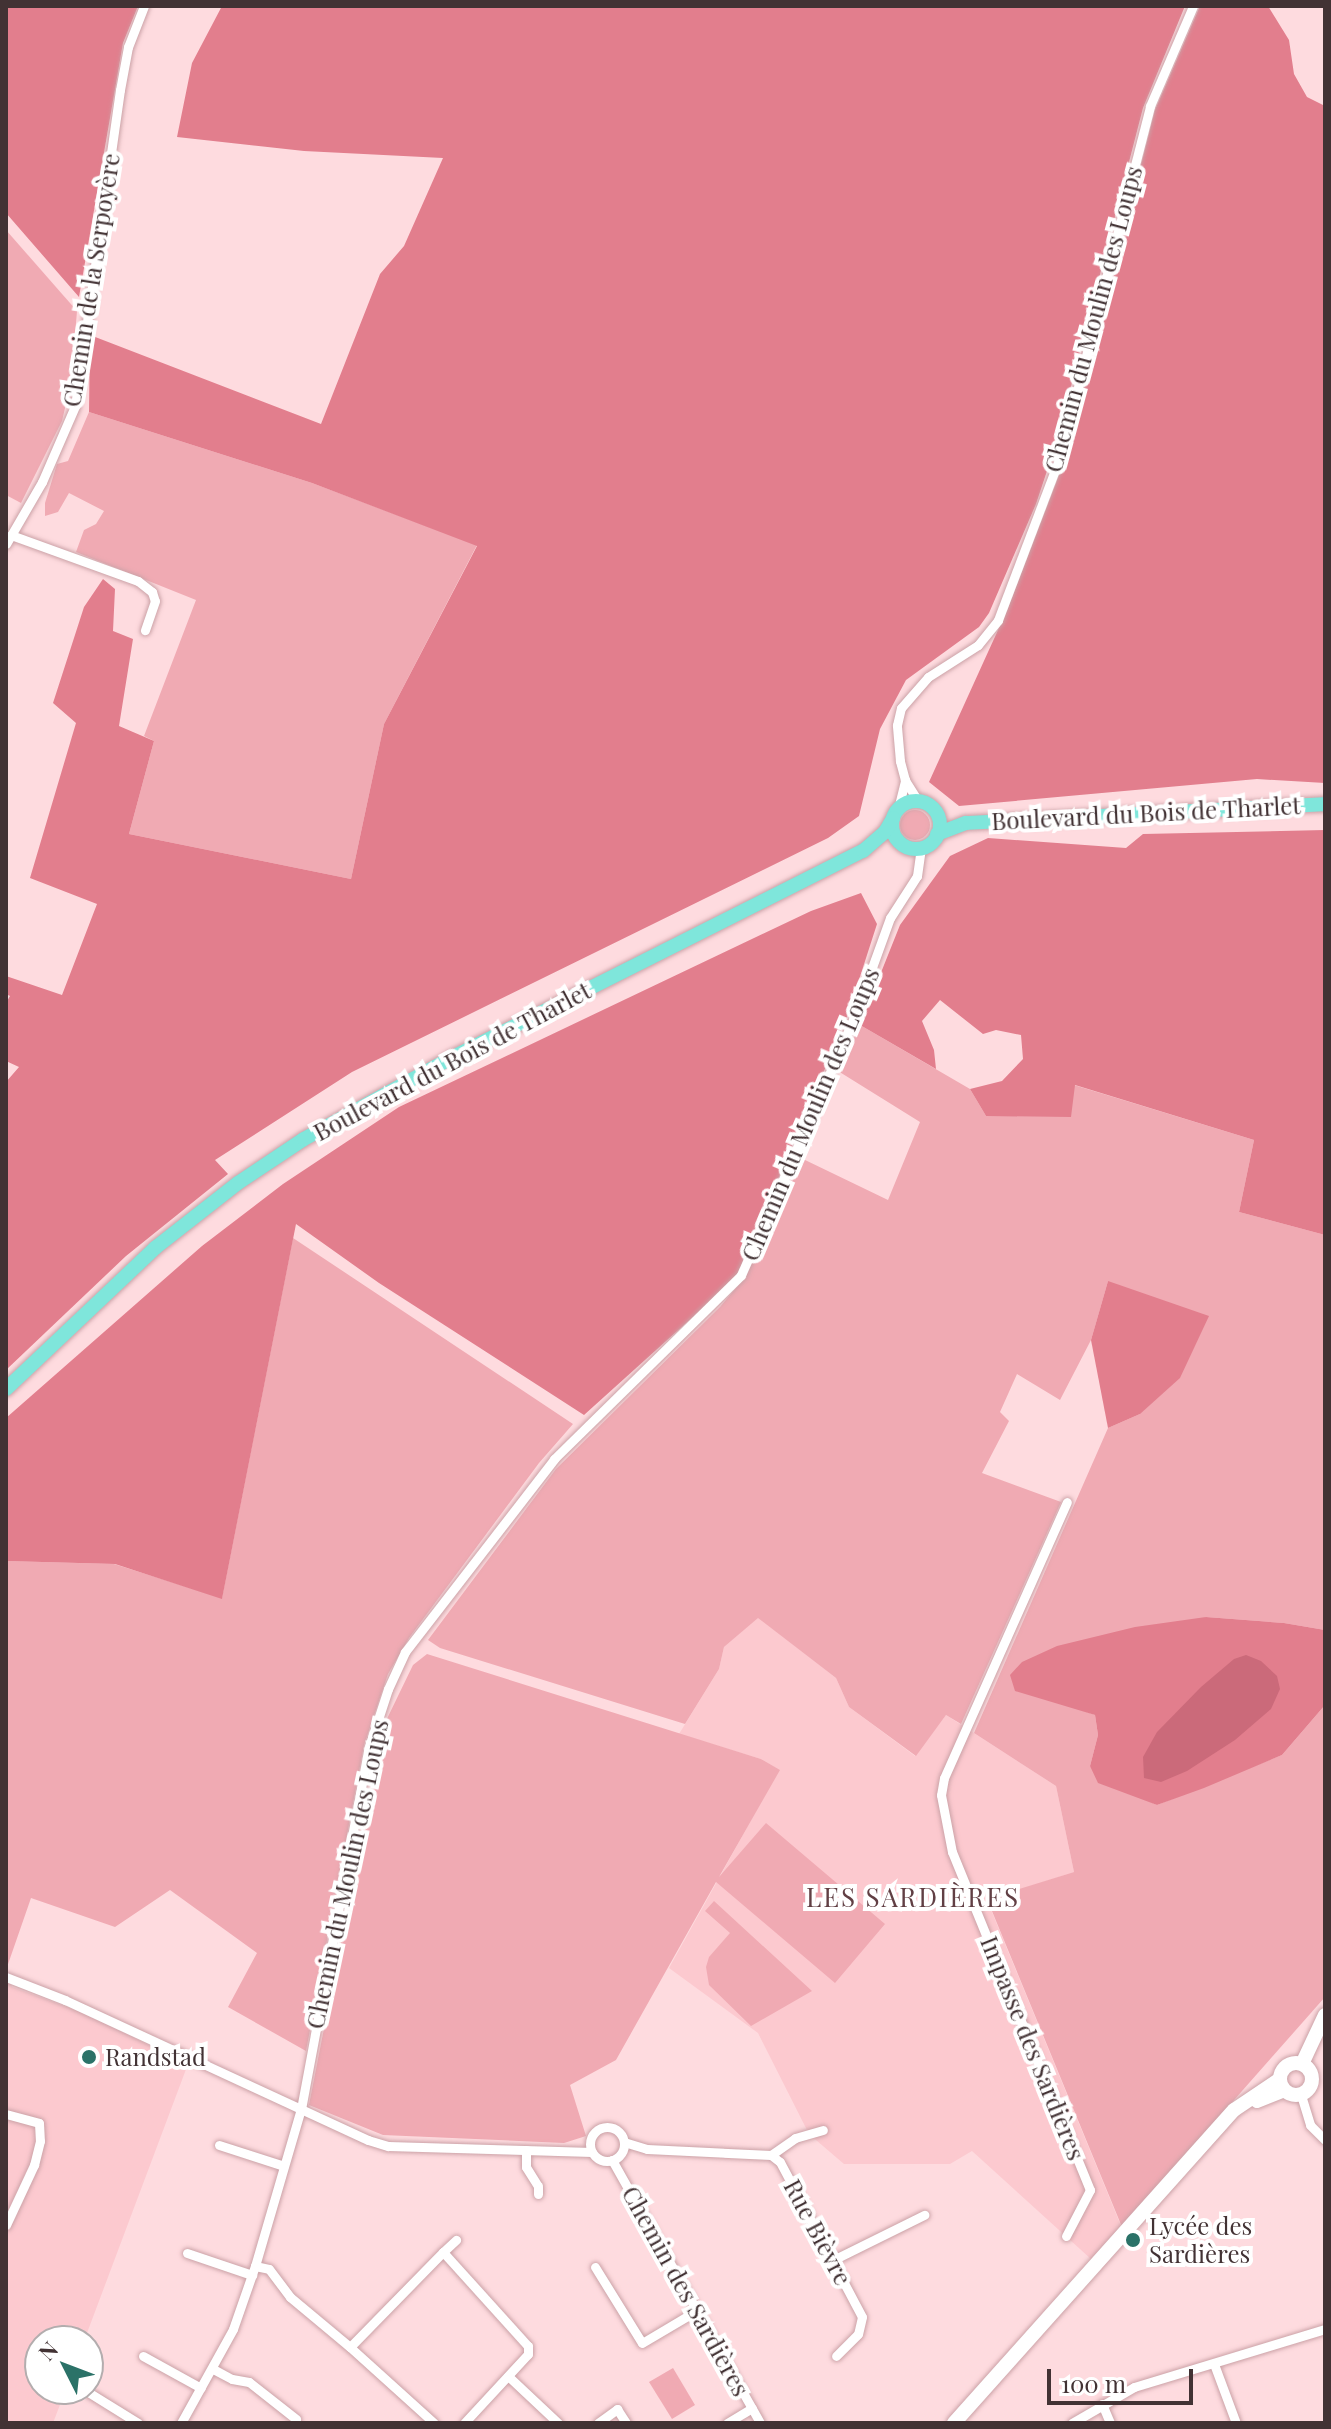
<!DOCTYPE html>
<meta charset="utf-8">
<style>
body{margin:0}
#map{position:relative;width:1331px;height:2429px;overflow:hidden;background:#fedbdf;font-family:"Playfair Display",serif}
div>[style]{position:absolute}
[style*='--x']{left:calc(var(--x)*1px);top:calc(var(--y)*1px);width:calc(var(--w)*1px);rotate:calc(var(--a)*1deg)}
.built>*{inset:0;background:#fcc9cf}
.green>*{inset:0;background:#f0aab3}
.round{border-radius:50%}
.forest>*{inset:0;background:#e27e8d}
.water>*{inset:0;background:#cb6a7a}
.roads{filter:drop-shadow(0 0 2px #cba2a7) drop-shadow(0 0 2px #cba2a7)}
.street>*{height:9px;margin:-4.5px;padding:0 4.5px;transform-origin:4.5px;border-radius:4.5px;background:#fff}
.street>.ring{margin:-4.5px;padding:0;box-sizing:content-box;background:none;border:9px solid #fff;border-radius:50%}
.secondary>*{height:14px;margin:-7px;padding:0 7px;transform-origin:7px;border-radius:7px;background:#fff}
.secondary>.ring{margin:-7px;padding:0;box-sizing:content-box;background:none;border:14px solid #fff;border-radius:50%}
.primary>*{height:14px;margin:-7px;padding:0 7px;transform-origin:7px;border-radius:7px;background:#7fe6db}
.primary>.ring{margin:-7px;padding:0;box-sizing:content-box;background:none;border:14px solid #7fe6db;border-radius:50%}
.dots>*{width:22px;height:22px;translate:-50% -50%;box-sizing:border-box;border:4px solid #fff;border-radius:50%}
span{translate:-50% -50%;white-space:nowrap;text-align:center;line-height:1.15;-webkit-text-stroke:8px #fff;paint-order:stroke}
.street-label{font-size:24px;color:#423234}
.poi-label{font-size:24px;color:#423234}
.left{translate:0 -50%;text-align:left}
.neighbourhood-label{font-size:26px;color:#613f44;letter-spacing:2px}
.frame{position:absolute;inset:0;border:8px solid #423234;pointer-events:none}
.north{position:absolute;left:24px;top:2325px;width:80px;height:80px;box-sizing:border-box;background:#fff;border:2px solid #b3adae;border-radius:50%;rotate:312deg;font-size:22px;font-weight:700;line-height:32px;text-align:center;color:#423234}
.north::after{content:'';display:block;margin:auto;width:28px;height:36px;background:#2b7268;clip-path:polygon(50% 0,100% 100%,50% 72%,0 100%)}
.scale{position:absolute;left:1047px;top:2369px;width:146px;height:36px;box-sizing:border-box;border:4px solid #423234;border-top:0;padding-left:10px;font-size:24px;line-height:28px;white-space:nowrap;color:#423234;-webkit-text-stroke:6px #fff;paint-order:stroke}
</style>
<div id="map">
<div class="built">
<i style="clip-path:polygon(758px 1617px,836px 1678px,849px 1707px,915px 1756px,946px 1715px,1056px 1786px,1074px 1872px,987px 1900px,1126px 2238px,1102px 2269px,972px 2151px,950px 2164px,844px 2164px,809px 2134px,758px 2033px,669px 1968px,779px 1770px,761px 1759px,679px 1734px,719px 1669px,724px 1647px)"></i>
<i style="clip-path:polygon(6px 1973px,12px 1987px,83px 2013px,188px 2064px,84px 2341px,40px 2341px,40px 2389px,66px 2389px,53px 2423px,6px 2423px)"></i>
</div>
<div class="green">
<i style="clip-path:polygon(6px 230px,77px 311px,71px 382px,62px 421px,21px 503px,6px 495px)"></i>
<i style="clip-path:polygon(89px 412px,312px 483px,477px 545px,384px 724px,351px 879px,129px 834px,154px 741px,144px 736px,196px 600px,76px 552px,84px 530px,96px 524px,104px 511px,69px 493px,58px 512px,45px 516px,45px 503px,57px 464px,68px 461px)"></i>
<i class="round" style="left:900px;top:810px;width:30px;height:30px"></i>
<i style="clip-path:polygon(860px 1025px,970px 1089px,986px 1116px,1074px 1085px,1254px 1140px,1239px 1212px,1325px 1235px,1325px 1630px,1284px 1623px,1206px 1617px,1073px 1707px,1095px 1715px,1098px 1735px,1090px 1766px,1129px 1792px,1157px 1805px,1282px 1755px,1325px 1705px,1325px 1997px,1122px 2227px,987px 1899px,1074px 1872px,1056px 1786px,974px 1733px,1108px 1428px,1140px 1414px,1108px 1281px,1091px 1340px,1060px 1400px,1017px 1374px,1000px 1412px,1009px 1421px,982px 1473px,1061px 1502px,961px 1724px,946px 1715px,916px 1756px,849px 1707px,836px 1678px,758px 1618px,724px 1647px,719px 1669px,685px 1724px,440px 1648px,428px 1640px,556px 1469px,720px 1307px,746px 1276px,803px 1159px,888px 1200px,920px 1122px,838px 1071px)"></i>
<i style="clip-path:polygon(293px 1238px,573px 1424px,539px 1463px,409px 1638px,388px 1674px,364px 1745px,306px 2051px,228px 2007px,257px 1953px,170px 1890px,115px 1927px,31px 1898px,6px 1970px,6px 1561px,114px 1564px,222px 1598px)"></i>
<i style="clip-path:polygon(427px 1654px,761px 1759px,780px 1770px,719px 1877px,766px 1823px,885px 1924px,835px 1983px,716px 1882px,616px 2060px,570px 2085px,586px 2136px,564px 2143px,383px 2135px,309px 2105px,383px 1727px,413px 1665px)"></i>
<i style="clip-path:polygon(714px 1901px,812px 1991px,751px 2026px,709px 1985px,706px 1967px,709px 1957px,730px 1933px,705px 1911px)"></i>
<i style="clip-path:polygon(673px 2368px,695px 2405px,672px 2419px,649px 2382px)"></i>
</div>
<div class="forest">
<i style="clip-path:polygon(6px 6px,138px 6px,123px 43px,79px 297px,6px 213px)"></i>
<i style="clip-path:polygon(222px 6px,1185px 6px,1143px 108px,1057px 441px,1036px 504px,989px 613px,979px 627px,906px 680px,880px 729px,859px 816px,828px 838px,352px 1072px,215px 1160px,228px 1174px,126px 1256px,6px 1370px,6px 1082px,19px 1067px,6px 1061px,6px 1003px,10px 996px,6px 994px,6px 976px,62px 995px,97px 904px,30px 878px,76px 723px,53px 703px,84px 607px,103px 579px,115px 589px,113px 631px,133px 639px,119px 726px,154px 741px,129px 834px,351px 879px,384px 724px,477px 546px,312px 483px,89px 412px,90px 335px,321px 424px,380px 274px,404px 246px,443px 158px,304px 151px,177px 137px,192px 63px)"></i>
<i style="clip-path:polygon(1200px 6px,1268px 6px,1289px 40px,1294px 74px,1307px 97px,1325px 106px,1325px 783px,1257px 779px,959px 806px,929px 782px,1008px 608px,1068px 452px,1155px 110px)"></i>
<i style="clip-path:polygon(1325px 830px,1325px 1235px,1239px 1212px,1254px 1140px,1075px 1085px,1071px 1117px,986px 1116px,970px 1089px,1002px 1081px,1023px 1059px,1021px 1035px,996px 1030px,983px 1034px,940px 1000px,922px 1021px,934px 1050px,936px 1069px,860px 1025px,900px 925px,950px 856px,988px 838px,1126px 848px,1143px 834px)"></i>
<i style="clip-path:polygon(861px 893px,877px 924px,847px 1017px,736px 1278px,584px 1415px,379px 1283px,296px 1224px,222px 1599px,115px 1564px,6px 1561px,6px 1418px,202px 1246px,283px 1184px,399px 1107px,811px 911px)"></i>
<i style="clip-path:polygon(1108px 1281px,1209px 1316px,1180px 1378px,1140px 1414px,1108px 1428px,1091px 1340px)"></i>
<i style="clip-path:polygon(1206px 1617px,1284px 1623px,1325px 1630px,1325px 1705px,1282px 1755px,1204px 1788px,1157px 1805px,1098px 1783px,1090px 1766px,1098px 1735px,1095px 1715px,1015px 1691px,1010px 1675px,1022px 1662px,1057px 1646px,1135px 1627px)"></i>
</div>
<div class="water">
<i style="clip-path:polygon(1246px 1655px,1261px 1661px,1277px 1676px,1280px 1689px,1271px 1709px,1235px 1740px,1187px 1771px,1161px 1782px,1144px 1778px,1143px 1757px,1157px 1732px,1201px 1687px,1234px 1659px)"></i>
</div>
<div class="roads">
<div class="street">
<i style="--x:11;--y:535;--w:135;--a:19.9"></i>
<i style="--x:138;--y:581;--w:18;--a:38"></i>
<i style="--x:152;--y:592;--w:9;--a:72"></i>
<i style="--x:155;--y:601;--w:31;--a:109"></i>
<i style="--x:6;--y:544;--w:72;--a:-59.9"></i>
<i style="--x:42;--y:482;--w:83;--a:-66.5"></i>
<i style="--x:75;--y:406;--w:319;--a:-81.9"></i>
<i style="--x:120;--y:90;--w:44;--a:-79.5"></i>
<i style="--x:128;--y:47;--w:44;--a:-68.7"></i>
<i style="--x:918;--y:801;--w:25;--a:-122"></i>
<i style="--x:905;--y:780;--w:20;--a:-105"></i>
<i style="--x:900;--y:761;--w:36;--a:-95"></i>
<i style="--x:897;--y:725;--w:17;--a:-77"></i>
<i style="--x:901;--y:708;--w:41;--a:-48.9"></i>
<i style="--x:928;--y:677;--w:59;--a:-32.6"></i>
<i style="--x:978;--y:645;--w:32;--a:-51"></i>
<i style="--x:998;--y:620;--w:174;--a:-69.2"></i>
<i style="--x:1060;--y:457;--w:362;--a:-75.6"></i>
<i style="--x:1150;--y:106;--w:109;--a:-66.7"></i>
<i style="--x:898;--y:809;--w:30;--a:-76"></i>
<i style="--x:6;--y:1977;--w:63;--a:21.3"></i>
<i style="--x:65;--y:2000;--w:334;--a:24.8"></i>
<i style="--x:368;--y:2140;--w:21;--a:17"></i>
<i style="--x:388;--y:2146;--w:204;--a:1.7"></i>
<i style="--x:1301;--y:2095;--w:31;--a:73"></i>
<i style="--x:1310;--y:2125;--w:21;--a:45"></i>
<i style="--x:6;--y:2114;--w:34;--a:15"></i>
<i style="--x:39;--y:2123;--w:18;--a:87"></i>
<i style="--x:40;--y:2141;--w:25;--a:104"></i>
<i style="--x:34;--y:2165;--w:66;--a:115"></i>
<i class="ring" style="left:590px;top:2127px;width:25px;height:25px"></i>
<i style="--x:624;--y:2142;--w:24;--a:17"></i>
<i style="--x:647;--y:2149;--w:124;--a:2.8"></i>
<i style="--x:771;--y:2155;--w:11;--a:38"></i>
<i style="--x:780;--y:2162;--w:175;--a:62.1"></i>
<i style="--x:862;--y:2317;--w:17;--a:103"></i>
<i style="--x:858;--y:2334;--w:31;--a:135"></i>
<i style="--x:219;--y:2145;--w:68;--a:17.9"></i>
<i style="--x:526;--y:2150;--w:17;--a:90"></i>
<i style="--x:526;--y:2167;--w:22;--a:58"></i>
<i style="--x:538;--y:2186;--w:8;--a:90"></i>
<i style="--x:771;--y:2155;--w:29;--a:-35"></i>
<i style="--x:795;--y:2138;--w:29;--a:-16"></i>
<i style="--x:612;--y:2160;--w:302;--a:60.6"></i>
<i style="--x:1066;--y:2236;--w:52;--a:-62.4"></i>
<i style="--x:1090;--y:2190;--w:365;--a:-112.2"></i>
<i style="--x:952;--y:1852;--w:58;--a:-100.9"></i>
<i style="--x:941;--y:1795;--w:17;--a:-80"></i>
<i style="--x:944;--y:1778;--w:302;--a:-66"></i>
<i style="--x:443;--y:2252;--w:18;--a:-43"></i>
<i style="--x:187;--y:2253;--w:69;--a:18.7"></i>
<i style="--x:833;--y:2260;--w:102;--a:-26.3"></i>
<i style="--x:255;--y:2266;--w:14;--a:12"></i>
<i style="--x:269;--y:2269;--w:35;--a:53"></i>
<i style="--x:290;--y:2297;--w:78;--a:39.8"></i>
<i style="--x:595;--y:2267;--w:89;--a:58.3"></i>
<i style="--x:642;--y:2343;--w:63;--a:-30.7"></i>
<i style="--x:143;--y:2356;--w:66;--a:28.9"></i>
<i style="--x:1214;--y:2364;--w:63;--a:69.6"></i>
<i style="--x:213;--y:2369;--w:21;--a:28"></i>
<i style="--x:232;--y:2379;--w:17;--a:10"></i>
<i style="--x:249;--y:2382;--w:60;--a:38.2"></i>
<i style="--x:508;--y:2376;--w:69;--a:43.2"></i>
<i style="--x:88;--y:2392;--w:59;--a:31.8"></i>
<i style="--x:1102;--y:2404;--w:21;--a:67"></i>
<i style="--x:181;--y:2423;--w:107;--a:-61"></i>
<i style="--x:233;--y:2329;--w:67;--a:-70.8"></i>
<i style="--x:255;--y:2266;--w:164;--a:-73.7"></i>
<i style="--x:301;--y:2109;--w:368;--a:-79.4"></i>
<i style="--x:369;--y:1747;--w:61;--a:-71.9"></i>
<i style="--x:388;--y:1689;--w:41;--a:-65.3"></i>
<i style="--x:405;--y:1652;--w:244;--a:-52.3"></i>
<i style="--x:554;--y:1459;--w:262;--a:-44.5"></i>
<i style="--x:741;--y:1275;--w:279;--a:-66.3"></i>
<i style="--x:853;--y:1020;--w:109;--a:-70.1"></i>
<i style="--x:890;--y:918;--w:50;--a:-57.3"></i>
<i style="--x:917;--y:876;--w:28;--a:-82"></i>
<i style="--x:434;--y:2423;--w:113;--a:-137.9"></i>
<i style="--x:350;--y:2347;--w:133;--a:-45.6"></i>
<i style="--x:443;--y:2252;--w:127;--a:47.9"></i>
<i style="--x:528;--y:2346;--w:8;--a:90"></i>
<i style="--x:528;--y:2354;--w:94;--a:132.8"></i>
<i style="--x:598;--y:2423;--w:24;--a:-36"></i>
<i style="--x:617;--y:2409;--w:17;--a:57"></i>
<i style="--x:727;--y:2423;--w:29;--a:-31"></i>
<i style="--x:1072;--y:2423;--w:72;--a:-30.1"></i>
<i style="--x:1134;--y:2387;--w:200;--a:-16.9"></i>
</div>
<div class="secondary">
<i class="ring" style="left:1280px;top:2063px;width:18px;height:18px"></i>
<i style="--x:1302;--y:2064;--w:54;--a:-64.9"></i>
<i style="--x:1257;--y:2101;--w:29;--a:-22"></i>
<i style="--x:954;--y:2423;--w:420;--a:-48.2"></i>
<i style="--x:1234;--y:2110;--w:55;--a:-34"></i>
</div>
<div class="primary">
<i class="ring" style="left:892px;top:801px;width:34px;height:34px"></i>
<i style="--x:937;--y:834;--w:31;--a:-21"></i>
<i style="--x:966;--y:823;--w:360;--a:-3"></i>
<i style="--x:6;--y:1389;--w:205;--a:-43.4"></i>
<i style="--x:155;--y:1248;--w:105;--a:-38.1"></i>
<i style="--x:238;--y:1183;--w:79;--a:-33.7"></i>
<i style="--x:304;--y:1139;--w:170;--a:-28.8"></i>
<i style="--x:453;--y:1057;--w:459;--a:-26.7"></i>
<i style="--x:863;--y:851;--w:29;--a:-41"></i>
<i style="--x:885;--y:832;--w:16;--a:-60"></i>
</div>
</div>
<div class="dots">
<i style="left:89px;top:2057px;background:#2b7268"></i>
<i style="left:1133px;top:2240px;background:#2b7268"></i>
</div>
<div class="street-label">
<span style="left:91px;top:280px;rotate:-81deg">Chemin de la Serpoyère</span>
<span style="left:1093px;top:319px;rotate:-75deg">Chemin du Moulin des Loups</span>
<span style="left:1146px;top:813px;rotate:-3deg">Boulevard du Bois de Tharlet</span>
<span style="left:452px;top:1061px;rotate:-28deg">Boulevard du Bois de Tharlet</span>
<span style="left:810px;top:1114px;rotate:-67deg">Chemin du Moulin des Loups</span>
<span style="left:347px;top:1874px;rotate:-78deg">Chemin du Moulin des Loups</span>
<span style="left:1033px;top:2048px;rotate:68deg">Impasse des Sardières</span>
<span style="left:818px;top:2232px;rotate:62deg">Rue Bièvre</span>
<span style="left:686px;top:2291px;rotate:61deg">Chemin des Sardières</span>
</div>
<div class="poi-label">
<span class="left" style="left:105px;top:2057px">Randstad</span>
<span class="left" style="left:1149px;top:2240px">Lycée des<br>Sardières</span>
</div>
<div class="neighbourhood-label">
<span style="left:913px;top:1897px">LES SARDIÈRES</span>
</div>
<div class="frame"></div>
<div class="north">N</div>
<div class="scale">100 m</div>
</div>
